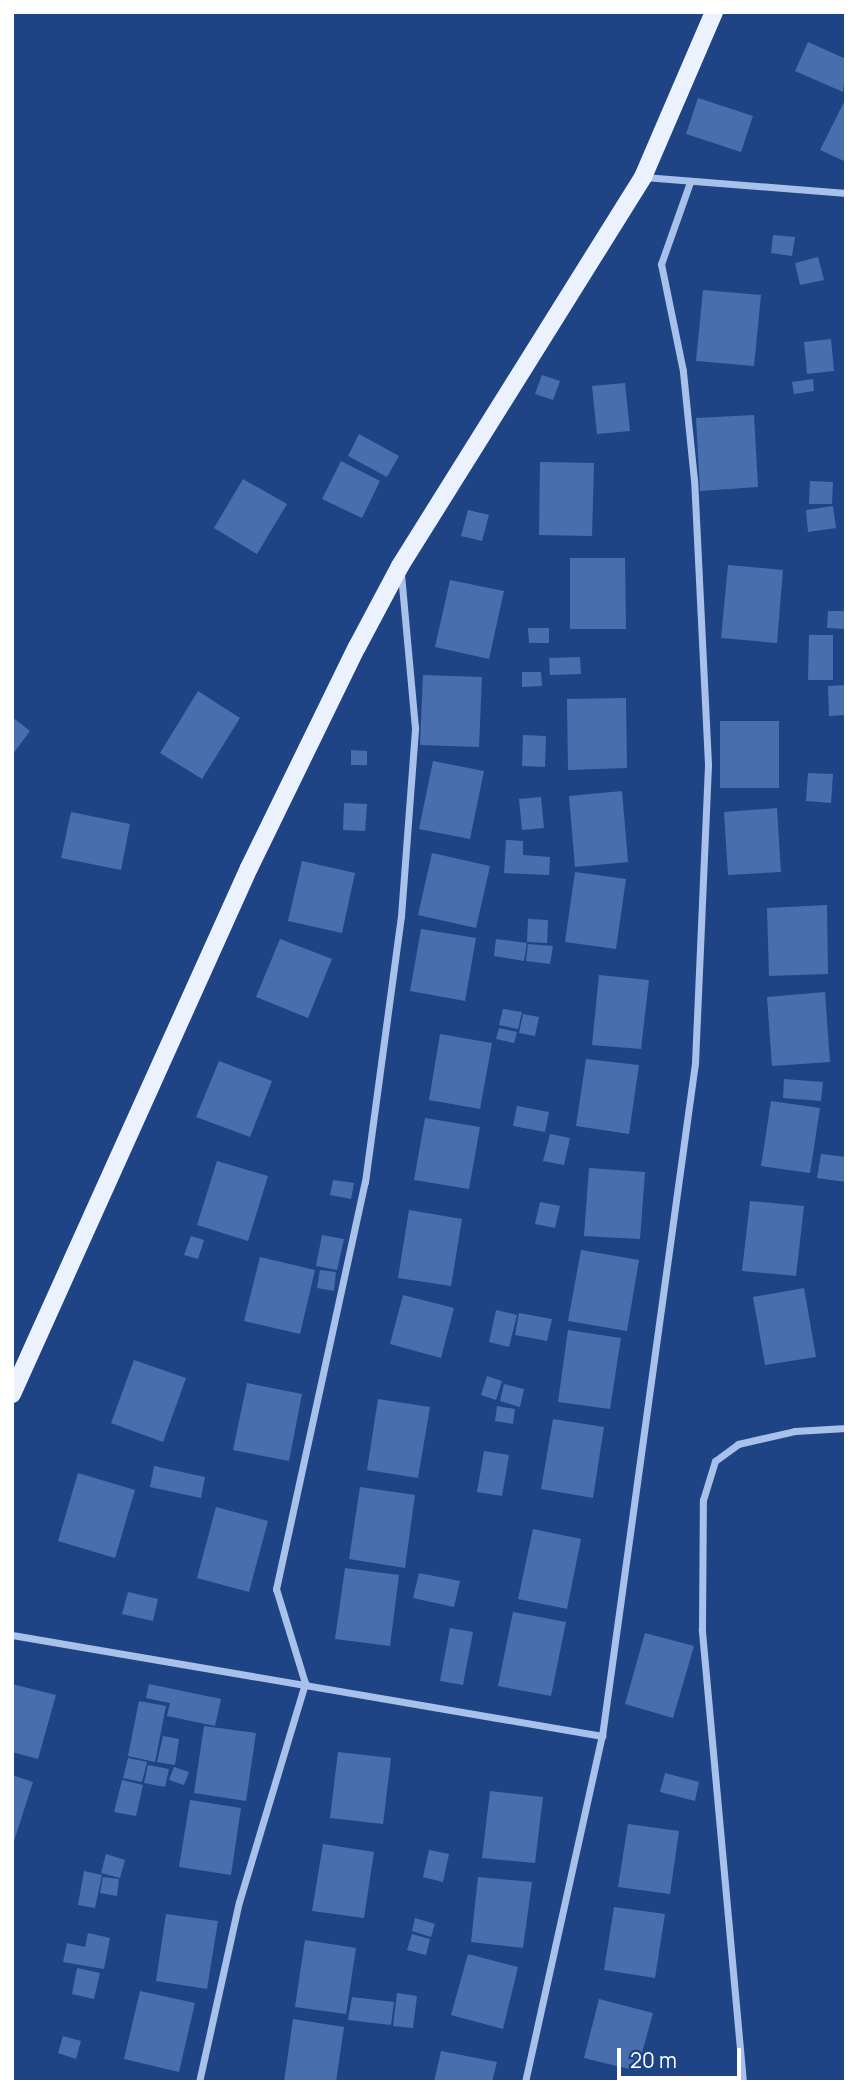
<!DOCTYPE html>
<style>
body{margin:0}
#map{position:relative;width:858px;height:2094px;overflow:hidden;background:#1f4485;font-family:Manrope,sans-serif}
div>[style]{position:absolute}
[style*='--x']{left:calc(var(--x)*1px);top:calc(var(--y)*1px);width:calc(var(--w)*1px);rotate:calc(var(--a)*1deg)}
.building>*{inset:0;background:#486eae}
.minor>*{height:7px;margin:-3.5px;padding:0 3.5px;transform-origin:3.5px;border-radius:3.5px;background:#a8c1ea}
.primary>*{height:18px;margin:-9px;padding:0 9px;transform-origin:9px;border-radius:9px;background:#ecf1fe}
span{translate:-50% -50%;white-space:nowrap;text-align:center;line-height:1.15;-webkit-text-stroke:5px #1f4485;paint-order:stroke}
.frame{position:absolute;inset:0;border:14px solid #fff;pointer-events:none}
.scale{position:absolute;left:617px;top:2048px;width:124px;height:32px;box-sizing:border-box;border:4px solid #fff;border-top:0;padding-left:9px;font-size:21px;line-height:24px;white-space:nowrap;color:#fff;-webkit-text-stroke:5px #1f4485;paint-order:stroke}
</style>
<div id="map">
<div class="building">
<i style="clip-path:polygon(808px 42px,846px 59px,843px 92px,795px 71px)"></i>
<i style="clip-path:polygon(698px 98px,753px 116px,741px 152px,686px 134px)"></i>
<i style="clip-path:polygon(846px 98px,846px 162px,820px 150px)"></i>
<i style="clip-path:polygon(773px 235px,795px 237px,792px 256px,771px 253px)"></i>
<i style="clip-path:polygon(818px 257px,824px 280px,800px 285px,795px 263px)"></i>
<i style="clip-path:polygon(703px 290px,761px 295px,754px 366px,696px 361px)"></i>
<i style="clip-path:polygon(831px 339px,834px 371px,807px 374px,804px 342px)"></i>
<i style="clip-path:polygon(542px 375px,560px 381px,553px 400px,535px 394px)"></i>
<i style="clip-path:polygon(813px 379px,814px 391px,794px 394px,792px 382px)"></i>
<i style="clip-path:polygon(625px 383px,630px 431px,597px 434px,592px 386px)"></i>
<i style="clip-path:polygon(754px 415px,758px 487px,700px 491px,696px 418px)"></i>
<i style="clip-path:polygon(359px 434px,399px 456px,387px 477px,348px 456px)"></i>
<i style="clip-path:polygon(341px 461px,380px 481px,362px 518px,322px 499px)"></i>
<i style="clip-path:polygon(540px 462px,594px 463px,592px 536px,539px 535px)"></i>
<i style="clip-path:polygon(243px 479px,287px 504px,257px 554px,214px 528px)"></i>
<i style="clip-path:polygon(810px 481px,833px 482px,832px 504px,809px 504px)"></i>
<i style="clip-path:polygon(833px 506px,836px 528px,808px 532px,806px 510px)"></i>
<i style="clip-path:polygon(468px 510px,489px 515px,482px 541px,461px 536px)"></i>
<i style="clip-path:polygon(570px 558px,625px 558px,626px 629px,570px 629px)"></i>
<i style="clip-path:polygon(728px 565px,783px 570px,777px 643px,721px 638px)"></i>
<i style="clip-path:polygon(450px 580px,504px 591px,489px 659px,435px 647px)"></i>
<i style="clip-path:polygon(828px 611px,846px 611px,846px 629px,827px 628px)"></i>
<i style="clip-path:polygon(528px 628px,549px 628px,549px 643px,529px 643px)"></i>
<i style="clip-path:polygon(809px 635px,833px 635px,833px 680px,808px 680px)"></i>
<i style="clip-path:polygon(580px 657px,581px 674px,550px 675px,549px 658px)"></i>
<i style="clip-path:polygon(522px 672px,541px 672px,542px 686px,522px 687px)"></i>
<i style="clip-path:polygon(423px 675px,482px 677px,479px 747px,420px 745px)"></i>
<i style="clip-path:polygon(846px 685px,846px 715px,829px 716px,828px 686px)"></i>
<i style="clip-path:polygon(198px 691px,240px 718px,202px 779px,160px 753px)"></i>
<i style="clip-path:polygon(626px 698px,627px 768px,568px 770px,567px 699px)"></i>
<i style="clip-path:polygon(12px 717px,30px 731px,12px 755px)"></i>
<i style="clip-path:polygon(720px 721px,779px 721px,779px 788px,720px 788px)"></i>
<i style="clip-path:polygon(523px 735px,546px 736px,545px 767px,522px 766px)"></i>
<i style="clip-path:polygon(351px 750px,367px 751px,367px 765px,351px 765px)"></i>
<i style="clip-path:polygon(433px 761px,484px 771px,470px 839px,419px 829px)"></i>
<i style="clip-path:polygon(808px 773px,833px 774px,831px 803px,806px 801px)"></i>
<i style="clip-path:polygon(622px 791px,628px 862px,575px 867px,569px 796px)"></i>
<i style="clip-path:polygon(541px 797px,544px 828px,522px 830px,519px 799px)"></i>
<i style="clip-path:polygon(344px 803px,367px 804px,365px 831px,343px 830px)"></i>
<i style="clip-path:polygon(777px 808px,781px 872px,728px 875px,724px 812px)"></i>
<i style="clip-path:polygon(71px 812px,130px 824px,121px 870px,61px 858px)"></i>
<i style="clip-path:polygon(506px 840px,523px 841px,523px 855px,550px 857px,549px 875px,504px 873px)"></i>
<i style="clip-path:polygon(432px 853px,490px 866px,476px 928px,418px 915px)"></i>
<i style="clip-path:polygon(302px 861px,355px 873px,342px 933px,288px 921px)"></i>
<i style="clip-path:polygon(575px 872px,626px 879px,616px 949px,565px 942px)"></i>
<i style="clip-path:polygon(827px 905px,828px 974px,769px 976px,767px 908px)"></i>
<i style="clip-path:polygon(528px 919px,548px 920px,547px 943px,527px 942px)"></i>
<i style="clip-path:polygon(421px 929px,476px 938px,465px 1001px,410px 991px)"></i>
<i style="clip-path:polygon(280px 939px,332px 959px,308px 1018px,256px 997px)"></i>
<i style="clip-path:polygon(496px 939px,527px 943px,524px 961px,494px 956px)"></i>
<i style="clip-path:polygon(528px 944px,553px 946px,550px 964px,526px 961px)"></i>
<i style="clip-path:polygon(599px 975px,649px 980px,641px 1049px,592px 1045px)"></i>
<i style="clip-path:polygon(825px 992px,830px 1062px,772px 1066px,767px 997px)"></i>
<i style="clip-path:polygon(503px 1009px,522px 1012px,518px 1029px,499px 1025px)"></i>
<i style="clip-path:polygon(523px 1014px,539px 1017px,535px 1036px,519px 1033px)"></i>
<i style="clip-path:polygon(499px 1028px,517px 1032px,514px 1043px,496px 1039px)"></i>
<i style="clip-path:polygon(440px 1034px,492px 1043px,480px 1109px,429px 1100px)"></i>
<i style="clip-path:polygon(586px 1059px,639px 1065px,629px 1134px,576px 1126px)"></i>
<i style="clip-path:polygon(219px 1061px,272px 1081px,250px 1137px,196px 1117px)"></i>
<i style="clip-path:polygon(784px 1079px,823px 1082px,821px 1101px,783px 1098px)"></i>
<i style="clip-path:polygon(771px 1101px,820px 1108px,810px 1173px,761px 1166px)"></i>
<i style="clip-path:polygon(517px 1106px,549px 1112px,545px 1132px,513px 1126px)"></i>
<i style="clip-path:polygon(425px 1118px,480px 1127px,469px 1189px,414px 1180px)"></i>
<i style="clip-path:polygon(550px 1134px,570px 1138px,564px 1165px,543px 1161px)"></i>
<i style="clip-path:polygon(821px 1154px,846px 1157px,846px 1182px,817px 1178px)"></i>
<i style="clip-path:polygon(217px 1161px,268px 1176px,248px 1241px,197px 1225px)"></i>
<i style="clip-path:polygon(589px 1168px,645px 1172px,640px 1239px,584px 1236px)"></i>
<i style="clip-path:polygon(333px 1180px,354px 1183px,351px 1199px,330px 1195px)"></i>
<i style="clip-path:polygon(750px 1201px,804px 1206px,796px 1276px,742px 1271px)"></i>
<i style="clip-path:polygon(540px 1202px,560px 1206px,555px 1228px,535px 1224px)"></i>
<i style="clip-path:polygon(409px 1210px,462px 1219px,451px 1286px,398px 1278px)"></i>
<i style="clip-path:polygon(322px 1235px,344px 1239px,337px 1270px,316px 1266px)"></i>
<i style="clip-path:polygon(191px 1236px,204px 1240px,198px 1259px,184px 1255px)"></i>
<i style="clip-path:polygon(581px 1250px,639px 1260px,627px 1331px,568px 1321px)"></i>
<i style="clip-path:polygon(260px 1257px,315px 1270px,300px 1334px,244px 1321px)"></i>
<i style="clip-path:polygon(320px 1270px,336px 1272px,334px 1291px,317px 1288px)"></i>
<i style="clip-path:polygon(804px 1288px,816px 1357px,765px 1365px,753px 1297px)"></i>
<i style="clip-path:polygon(403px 1295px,454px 1308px,441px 1358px,390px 1344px)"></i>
<i style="clip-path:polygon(496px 1310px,517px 1315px,509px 1347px,489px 1342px)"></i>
<i style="clip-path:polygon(519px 1313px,552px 1319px,547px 1341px,515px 1335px)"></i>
<i style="clip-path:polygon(568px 1330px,621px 1338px,610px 1409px,558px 1402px)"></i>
<i style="clip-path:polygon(134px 1360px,186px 1378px,163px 1442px,111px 1423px)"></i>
<i style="clip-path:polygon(487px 1376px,502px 1381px,496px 1400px,481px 1395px)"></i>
<i style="clip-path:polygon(247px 1383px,302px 1394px,289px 1461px,233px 1450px)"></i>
<i style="clip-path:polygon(504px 1384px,524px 1389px,520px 1407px,500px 1401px)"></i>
<i style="clip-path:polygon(378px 1399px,430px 1407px,418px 1478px,367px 1470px)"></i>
<i style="clip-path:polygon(497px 1406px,515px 1409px,513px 1424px,495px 1421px)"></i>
<i style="clip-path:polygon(553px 1419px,604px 1427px,593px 1498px,541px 1489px)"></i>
<i style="clip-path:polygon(484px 1451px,509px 1455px,502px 1496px,477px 1492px)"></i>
<i style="clip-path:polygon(154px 1466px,205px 1477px,201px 1498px,150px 1487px)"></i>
<i style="clip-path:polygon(78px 1473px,135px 1490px,115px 1558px,58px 1541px)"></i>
<i style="clip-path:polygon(360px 1487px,415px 1495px,405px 1568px,349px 1559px)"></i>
<i style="clip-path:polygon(216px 1507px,268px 1521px,249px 1592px,197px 1578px)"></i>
<i style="clip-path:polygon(533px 1529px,581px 1539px,567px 1609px,518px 1599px)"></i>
<i style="clip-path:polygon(345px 1568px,399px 1575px,390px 1646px,335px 1639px)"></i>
<i style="clip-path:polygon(419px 1573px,460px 1581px,454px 1607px,413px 1598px)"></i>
<i style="clip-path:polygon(128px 1592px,158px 1599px,153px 1621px,122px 1614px)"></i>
<i style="clip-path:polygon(513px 1612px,566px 1622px,551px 1696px,498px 1686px)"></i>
<i style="clip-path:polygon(450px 1628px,473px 1632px,463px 1685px,440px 1681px)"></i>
<i style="clip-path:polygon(645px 1633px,694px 1646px,673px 1718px,625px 1704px)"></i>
<i style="clip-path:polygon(12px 1684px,56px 1695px,38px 1759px,12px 1752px)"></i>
<i style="clip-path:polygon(149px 1684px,221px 1699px,215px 1726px,167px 1716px,170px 1703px,146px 1698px)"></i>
<i style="clip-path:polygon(139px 1701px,166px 1706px,155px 1762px,128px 1756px)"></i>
<i style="clip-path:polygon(204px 1726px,256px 1733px,246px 1801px,194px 1793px)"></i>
<i style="clip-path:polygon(163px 1736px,179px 1739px,175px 1765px,157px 1762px)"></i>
<i style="clip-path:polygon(338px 1752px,391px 1758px,383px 1824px,330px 1818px)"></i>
<i style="clip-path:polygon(128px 1758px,147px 1762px,142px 1782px,123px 1778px)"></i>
<i style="clip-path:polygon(148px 1765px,169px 1769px,165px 1787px,144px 1783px)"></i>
<i style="clip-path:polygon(174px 1767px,189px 1772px,184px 1785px,169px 1780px)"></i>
<i style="clip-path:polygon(665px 1773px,699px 1782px,695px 1801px,660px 1792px)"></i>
<i style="clip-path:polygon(12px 1775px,33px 1782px,13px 1844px,12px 1844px)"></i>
<i style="clip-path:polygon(122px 1780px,143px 1785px,136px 1816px,114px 1812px)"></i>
<i style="clip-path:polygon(490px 1791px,543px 1797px,535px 1863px,482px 1858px)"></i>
<i style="clip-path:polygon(190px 1800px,241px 1808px,231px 1875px,179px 1867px)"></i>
<i style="clip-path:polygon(628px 1824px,679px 1831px,670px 1894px,618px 1887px)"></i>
<i style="clip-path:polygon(323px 1844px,374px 1852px,364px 1918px,312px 1911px)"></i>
<i style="clip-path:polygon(429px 1850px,449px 1854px,443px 1882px,423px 1877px)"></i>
<i style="clip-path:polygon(106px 1854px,125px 1860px,120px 1878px,101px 1873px)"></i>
<i style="clip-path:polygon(84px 1871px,102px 1875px,95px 1908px,78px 1905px)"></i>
<i style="clip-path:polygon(103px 1877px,119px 1879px,117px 1896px,100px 1893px)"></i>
<i style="clip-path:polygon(478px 1877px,532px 1882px,523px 1948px,471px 1942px)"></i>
<i style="clip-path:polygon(614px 1907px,665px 1914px,655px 1978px,604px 1970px)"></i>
<i style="clip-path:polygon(166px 1914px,218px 1921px,207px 1989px,156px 1981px)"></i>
<i style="clip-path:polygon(415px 1918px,435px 1924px,431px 1937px,412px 1931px)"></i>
<i style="clip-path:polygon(88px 1933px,110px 1938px,104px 1969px,63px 1962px,67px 1943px,85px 1947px)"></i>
<i style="clip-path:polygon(412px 1934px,430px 1939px,426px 1955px,407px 1950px)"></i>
<i style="clip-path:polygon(305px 1940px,356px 1948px,346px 2014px,295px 2007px)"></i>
<i style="clip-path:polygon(468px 1954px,518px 1967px,503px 2029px,451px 2015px)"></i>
<i style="clip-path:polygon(77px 1968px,100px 1973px,94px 1999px,72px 1994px)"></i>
<i style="clip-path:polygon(140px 1991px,195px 2003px,179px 2072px,124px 2059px)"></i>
<i style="clip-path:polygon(397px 1993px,417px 1996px,413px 2028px,393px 2026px)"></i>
<i style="clip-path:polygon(352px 1997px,394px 2002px,391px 2025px,348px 2020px)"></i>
<i style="clip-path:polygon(599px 1999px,653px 2013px,637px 2071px,584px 2058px)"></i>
<i style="clip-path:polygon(293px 2019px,344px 2027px,336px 2082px,284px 2082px)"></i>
<i style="clip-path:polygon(63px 2036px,81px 2041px,76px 2059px,58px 2053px)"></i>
<i style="clip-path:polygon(441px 2051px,497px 2062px,492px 2082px,434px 2082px)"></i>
</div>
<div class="minor">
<i style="--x:644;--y:177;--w:203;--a:4.5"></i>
<i style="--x:12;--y:1635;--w:599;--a:9.71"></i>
<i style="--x:199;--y:2082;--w:184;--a:-77.5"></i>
<i style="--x:239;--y:1902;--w:229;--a:-73.2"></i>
<i style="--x:305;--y:1683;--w:98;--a:-107.1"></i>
<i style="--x:276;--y:1589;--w:417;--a:-77.7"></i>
<i style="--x:365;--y:1182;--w:268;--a:-82.3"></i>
<i style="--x:401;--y:916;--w:189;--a:-85.7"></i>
<i style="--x:415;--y:728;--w:155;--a:-95.2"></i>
<i style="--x:525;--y:2082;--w:354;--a:-77.5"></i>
<i style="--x:602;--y:1736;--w:679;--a:-82.13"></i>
<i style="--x:695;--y:1063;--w:299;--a:-87.5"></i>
<i style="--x:708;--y:764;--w:284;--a:-92.8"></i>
<i style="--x:694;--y:480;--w:110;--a:-95.8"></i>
<i style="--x:683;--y:371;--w:109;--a:-101.6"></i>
<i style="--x:661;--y:264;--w:87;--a:-70.5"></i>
<i style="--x:743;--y:2082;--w:455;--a:-95.2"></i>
<i style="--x:702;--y:1629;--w:129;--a:-89.6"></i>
<i style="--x:703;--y:1500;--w:41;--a:-72.9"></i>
<i style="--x:715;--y:1461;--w:29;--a:-36"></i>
<i style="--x:738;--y:1444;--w:58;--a:-12.8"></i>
<i style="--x:795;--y:1431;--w:51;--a:-3.4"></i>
</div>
<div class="primary">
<i style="--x:12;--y:1394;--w:577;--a:-65.75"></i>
<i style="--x:249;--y:868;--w:246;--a:-64"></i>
<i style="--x:357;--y:647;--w:92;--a:-62"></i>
<i style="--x:400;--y:566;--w:459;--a:-58"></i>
<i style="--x:643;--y:177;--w:180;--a:-66.7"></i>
</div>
<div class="frame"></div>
<div class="scale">20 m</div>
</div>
